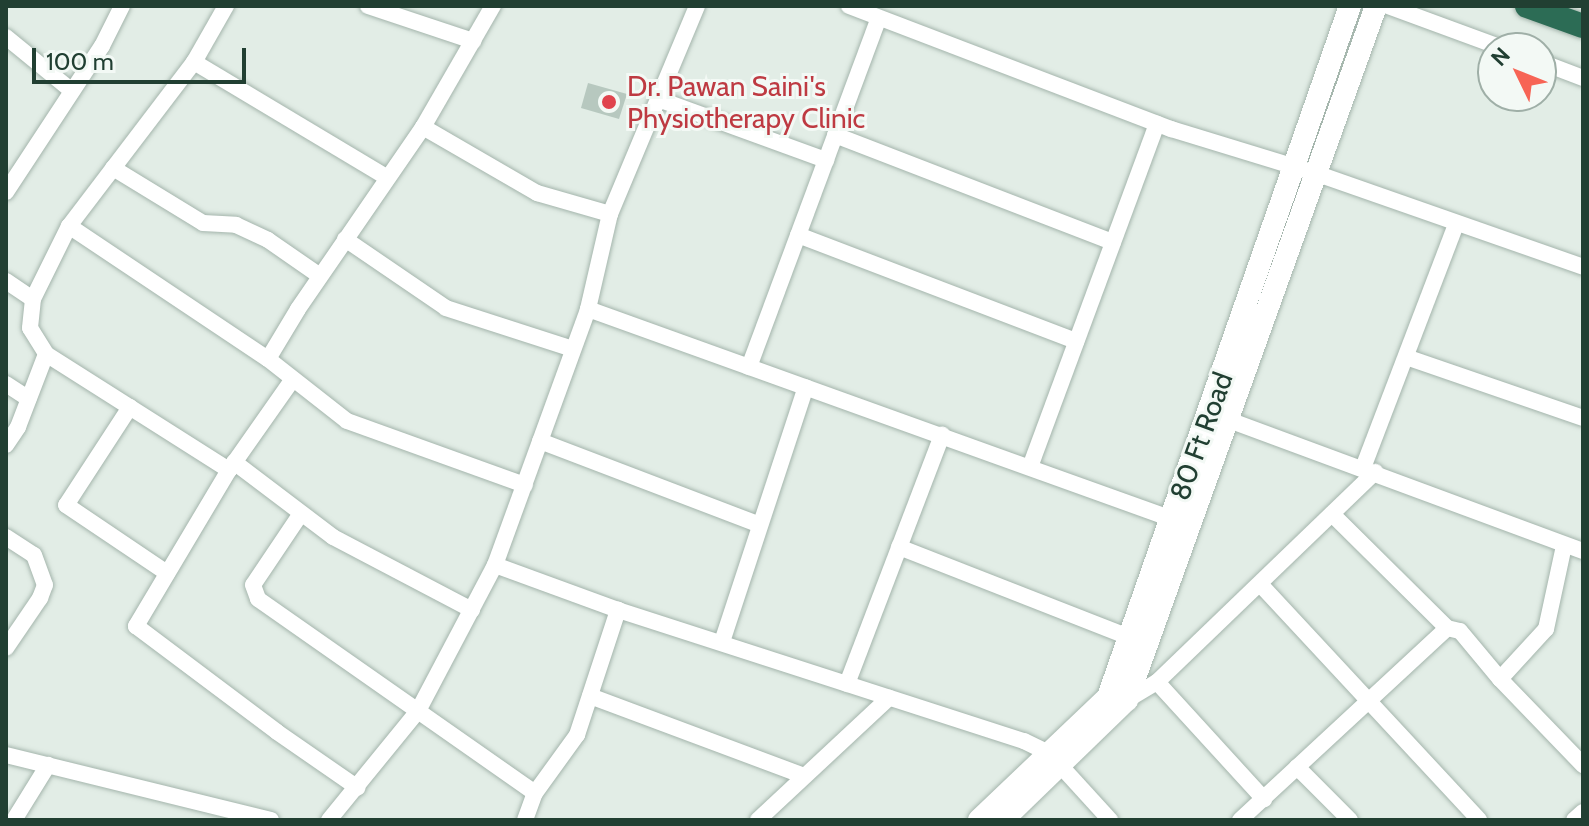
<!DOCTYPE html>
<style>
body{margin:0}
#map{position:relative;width:1589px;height:826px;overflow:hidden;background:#e2ede6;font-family:Cabin,sans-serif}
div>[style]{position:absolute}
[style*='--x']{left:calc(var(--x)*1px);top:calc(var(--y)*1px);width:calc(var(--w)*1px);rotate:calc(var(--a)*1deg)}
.building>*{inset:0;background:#b7c8bf}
.roads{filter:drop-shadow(0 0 2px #a4b5ac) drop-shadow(0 0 2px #a4b5ac)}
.street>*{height:16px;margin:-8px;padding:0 8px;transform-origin:8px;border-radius:8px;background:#fff}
.secondary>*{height:22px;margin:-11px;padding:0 11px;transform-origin:11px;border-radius:11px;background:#fff}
.highway>*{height:24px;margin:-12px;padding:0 12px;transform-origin:12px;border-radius:12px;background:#2c6c55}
.dots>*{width:22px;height:22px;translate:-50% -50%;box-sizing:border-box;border:4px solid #f3f9f5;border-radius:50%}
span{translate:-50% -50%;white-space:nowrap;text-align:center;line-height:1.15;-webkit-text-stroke:6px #f3f9f5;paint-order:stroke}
.health-label{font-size:28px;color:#be3a42}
.left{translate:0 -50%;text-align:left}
.street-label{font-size:28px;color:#213f32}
.frame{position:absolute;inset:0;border:8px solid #213f32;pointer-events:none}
.north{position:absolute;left:1477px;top:32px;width:80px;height:80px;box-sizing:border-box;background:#f3f9f5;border:2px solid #9fafa7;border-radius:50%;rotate:313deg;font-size:22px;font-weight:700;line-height:32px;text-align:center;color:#213f32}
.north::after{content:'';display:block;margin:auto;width:28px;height:36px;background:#f76455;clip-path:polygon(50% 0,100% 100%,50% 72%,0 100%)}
.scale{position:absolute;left:32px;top:48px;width:214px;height:36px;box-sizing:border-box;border:4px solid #213f32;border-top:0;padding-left:10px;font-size:24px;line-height:28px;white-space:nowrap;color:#213f32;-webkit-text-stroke:6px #f3f9f5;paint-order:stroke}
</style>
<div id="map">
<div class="building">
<i style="clip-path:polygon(588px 83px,627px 94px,619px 119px,581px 108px)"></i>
</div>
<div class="roads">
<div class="street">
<i style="--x:226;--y:6;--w:64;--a:119.7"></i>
<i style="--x:194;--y:62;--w:206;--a:127.3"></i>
<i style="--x:69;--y:226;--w:81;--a:116.3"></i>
<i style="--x:33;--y:299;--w:29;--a:96"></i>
<i style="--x:30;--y:328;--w:31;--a:58"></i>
<i style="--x:46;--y:354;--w:217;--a:32.4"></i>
<i style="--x:229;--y:470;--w:111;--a:-54.9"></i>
<i style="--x:368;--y:6;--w:111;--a:18.4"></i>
<i style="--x:849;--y:6;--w:345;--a:20.9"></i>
<i style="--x:1171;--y:129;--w:154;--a:17"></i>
<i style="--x:1318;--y:174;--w:281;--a:19.3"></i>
<i style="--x:1388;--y:6;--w:121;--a:20.2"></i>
<i style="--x:6;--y:37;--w:85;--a:39.3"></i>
<i style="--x:194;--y:62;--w:224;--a:30.9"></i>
<i style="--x:1541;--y:62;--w:45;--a:20.9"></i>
<i style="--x:658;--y:99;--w:179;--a:20"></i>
<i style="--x:423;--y:127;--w:132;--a:30.1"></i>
<i style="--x:537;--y:193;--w:76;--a:16"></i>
<i style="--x:835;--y:135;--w:298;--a:21.1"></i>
<i style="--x:113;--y:168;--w:105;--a:31.4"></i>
<i style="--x:203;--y:223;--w:33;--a:3"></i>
<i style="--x:236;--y:225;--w:35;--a:25"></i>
<i style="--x:268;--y:240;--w:63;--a:34.7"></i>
<i style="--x:6;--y:192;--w:175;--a:-56.7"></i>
<i style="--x:102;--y:46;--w:45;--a:-63.4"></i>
<i style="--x:69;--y:226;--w:239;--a:33.8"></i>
<i style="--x:268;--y:359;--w:100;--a:38.1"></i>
<i style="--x:347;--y:421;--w:189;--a:19.8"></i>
<i style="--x:798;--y:235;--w:298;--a:20.9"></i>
<i style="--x:345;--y:239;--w:122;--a:34.3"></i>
<i style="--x:446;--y:308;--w:133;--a:17.9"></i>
<i style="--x:6;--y:281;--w:32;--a:34"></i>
<i style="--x:588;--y:309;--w:621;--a:19.78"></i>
<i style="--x:1406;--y:357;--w:187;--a:19"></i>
<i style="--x:268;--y:359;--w:58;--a:-59"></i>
<i style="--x:298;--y:309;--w:221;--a:-55.5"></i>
<i style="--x:423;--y:127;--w:140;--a:-60"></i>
<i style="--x:749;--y:367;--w:372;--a:-69.6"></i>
<i style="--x:6;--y:384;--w:27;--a:33"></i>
<i style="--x:130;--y:407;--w:117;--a:123.1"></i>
<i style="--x:66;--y:505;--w:122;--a:34"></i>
<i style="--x:1218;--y:416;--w:389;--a:20.3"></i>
<i style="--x:540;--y:441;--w:235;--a:20.9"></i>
<i style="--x:6;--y:445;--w:22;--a:-56"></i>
<i style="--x:18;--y:427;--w:78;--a:-69"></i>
<i style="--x:234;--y:462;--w:124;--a:37.1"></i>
<i style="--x:333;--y:537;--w:157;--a:27.7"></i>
<i style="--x:1030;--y:467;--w:366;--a:-69.7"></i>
<i style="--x:1363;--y:468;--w:261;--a:-69.1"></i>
<i style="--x:229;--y:470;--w:182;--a:120.8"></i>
<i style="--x:136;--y:626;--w:176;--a:36.9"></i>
<i style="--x:277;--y:732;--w:98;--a:34.7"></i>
<i style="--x:1332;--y:514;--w:162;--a:44.7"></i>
<i style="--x:300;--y:515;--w:84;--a:123.9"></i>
<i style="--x:253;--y:585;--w:15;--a:70"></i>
<i style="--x:258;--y:599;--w:338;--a:35"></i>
<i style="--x:6;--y:537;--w:33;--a:33"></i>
<i style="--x:34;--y:555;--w:32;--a:70"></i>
<i style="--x:45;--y:585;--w:14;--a:111"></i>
<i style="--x:40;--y:598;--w:60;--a:124.2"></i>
<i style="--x:899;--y:547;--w:247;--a:21.4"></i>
<i style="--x:495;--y:565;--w:131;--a:20.1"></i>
<i style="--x:618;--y:610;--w:427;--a:17.9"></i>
<i style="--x:1024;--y:741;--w:28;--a:26"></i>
<i style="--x:1049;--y:753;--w:91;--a:47.7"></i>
<i style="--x:1260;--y:584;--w:322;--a:47.1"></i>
<i style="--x:722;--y:642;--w:268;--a:-71.8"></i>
<i style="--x:1500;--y:679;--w:68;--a:-47.4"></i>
<i style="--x:1546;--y:629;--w:85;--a:-77.8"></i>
<i style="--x:1157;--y:682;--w:159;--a:47.6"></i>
<i style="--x:847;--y:684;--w:267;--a:-69.1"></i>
<i style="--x:590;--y:696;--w:228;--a:20.5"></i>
<i style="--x:1127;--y:700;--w:35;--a:-31"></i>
<i style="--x:1157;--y:682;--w:303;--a:-43.9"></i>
<i style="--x:6;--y:755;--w:273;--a:13.8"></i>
<i style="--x:1297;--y:767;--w:75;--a:45"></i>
<i style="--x:14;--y:820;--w:65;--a:-58.3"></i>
<i style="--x:329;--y:820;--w:141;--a:-50.8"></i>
<i style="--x:418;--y:711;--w:165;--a:-62.2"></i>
<i style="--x:495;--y:565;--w:272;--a:-70"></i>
<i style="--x:588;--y:309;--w:98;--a:-77"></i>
<i style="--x:610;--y:214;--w:225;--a:-67.3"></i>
<i style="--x:525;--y:820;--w:29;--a:-70"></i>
<i style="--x:535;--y:793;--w:72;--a:-54.1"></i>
<i style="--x:577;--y:735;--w:132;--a:-71.8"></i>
<i style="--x:758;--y:820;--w:179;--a:-43"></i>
<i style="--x:1240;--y:820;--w:282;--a:-42.8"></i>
<i style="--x:1447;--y:628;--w:13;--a:13"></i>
<i style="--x:1460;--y:631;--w:62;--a:50.2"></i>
<i style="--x:1500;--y:679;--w:120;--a:46"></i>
<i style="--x:1574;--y:820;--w:12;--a:-42"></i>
</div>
<div class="secondary">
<i style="--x:979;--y:820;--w:178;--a:-43.6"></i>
<i style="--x:1108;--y:697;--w:732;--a:-70.7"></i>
<i style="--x:1003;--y:820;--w:173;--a:-44.1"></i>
<i style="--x:1127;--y:700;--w:737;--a:-70.26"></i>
</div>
<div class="highway">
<i style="--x:1527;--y:6;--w:59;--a:19.7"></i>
</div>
</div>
<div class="dots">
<i style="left:609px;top:102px;background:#e0444e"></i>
</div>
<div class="health-label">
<span class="left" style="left:627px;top:102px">Dr. Pawan Saini's<br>Physiotherapy Clinic</span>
</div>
<div class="street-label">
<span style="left:1201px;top:436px;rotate:-70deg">80 Ft Road</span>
</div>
<div class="frame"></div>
<div class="north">N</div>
<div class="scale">100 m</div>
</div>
